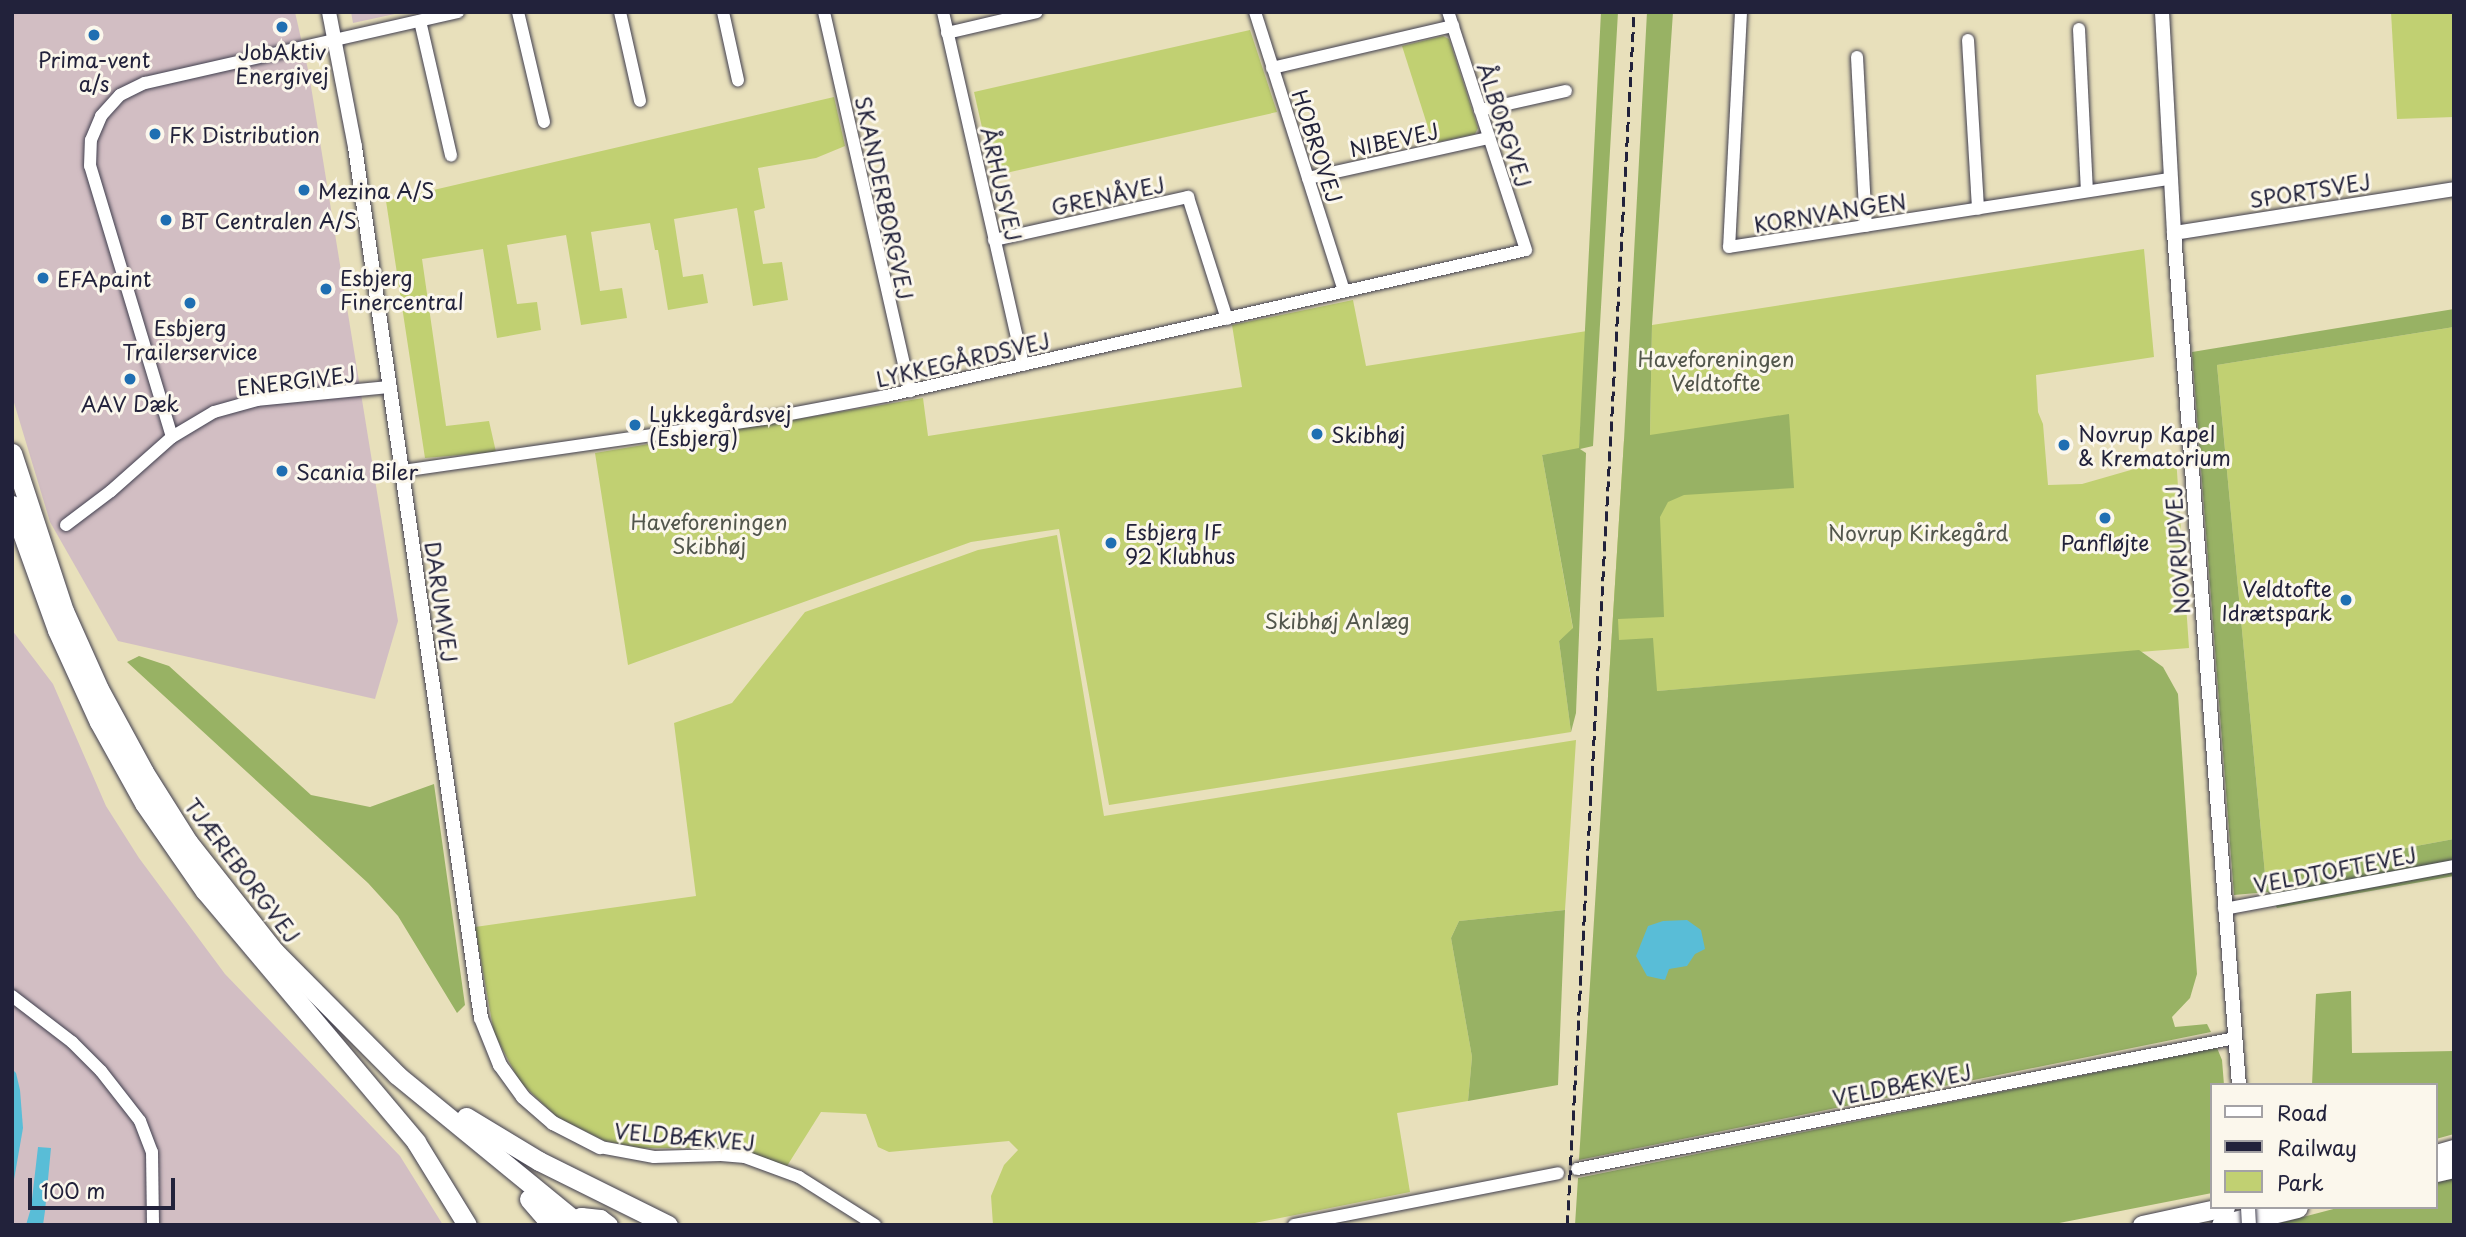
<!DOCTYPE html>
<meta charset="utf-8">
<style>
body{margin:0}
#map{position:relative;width:2466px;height:1237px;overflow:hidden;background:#e8e0bb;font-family:"Playpen Sans",sans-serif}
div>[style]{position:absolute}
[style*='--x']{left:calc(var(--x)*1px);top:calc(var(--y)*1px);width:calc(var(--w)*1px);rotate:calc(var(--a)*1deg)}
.industrial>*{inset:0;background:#d2bec3}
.green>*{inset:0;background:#c1d072}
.forest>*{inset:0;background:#98b264}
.water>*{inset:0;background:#59bdd7}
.roads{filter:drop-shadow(0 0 2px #403e4e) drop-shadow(0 0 2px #403e4e)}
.minor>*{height:12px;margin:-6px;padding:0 6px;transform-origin:6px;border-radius:6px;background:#fff}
.tertiary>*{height:14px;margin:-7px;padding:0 7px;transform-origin:7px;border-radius:7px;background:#fff}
.trunk>*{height:19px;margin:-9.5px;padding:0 9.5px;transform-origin:9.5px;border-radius:9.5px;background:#fff}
.motorway>*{height:21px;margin:-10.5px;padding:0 10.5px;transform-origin:10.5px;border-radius:10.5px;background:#fff}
.rail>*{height:2.5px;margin-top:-1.25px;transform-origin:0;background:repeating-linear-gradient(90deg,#22223b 0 10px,transparent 0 15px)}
.bridges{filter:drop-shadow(0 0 2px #403e4e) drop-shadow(0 0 2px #403e4e)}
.tertiary-bridge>*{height:14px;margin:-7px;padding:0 7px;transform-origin:7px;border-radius:7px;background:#fff}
.dots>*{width:19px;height:19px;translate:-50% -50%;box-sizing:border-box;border:4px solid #fbf7ec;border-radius:50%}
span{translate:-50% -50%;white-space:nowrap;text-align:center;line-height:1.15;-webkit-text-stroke:6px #fbf7ec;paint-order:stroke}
.poi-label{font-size:21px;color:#22223b}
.left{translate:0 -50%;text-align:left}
.right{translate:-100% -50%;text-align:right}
.street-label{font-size:21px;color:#22223b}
.park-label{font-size:21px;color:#52564c}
.frame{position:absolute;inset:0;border:14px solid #22223b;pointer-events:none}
.legend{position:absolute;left:2210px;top:1083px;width:228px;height:126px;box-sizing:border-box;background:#fbf7ec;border:2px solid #a4a2a5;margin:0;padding:9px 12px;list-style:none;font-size:21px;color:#22223b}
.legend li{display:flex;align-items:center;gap:14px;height:35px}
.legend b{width:35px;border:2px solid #a4a2a5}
.scale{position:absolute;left:28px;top:1178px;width:147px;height:32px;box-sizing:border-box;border:4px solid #22223b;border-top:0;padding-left:9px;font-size:21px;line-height:24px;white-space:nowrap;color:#22223b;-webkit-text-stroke:5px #fbf7ec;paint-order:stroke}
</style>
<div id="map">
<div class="industrial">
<i style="clip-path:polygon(12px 12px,295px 12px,309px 74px,398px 621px,375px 699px,118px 641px,50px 522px,12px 396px)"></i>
<i style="clip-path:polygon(351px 12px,404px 12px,353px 23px)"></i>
<i style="clip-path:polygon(12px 630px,53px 684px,106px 806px,139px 858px,225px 974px,400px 1156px,443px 1225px,12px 1225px)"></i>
</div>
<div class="green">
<i style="clip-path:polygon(2391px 12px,2454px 12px,2454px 117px,2397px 119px)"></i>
<i style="clip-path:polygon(1250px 30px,1277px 112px,993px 176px,974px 92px)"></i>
<i style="clip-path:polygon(1443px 36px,1449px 39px,1478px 128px,1475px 134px,1433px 143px,1402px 46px)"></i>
<i style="clip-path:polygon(834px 97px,845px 146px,816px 158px,758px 168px,765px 208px,754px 211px,763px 264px,782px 262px,788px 300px,753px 306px,737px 208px,674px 219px,683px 277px,703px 274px,708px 303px,668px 310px,658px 250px,655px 250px,650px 223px,591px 232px,600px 291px,622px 288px,627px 318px,581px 325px,566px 235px,507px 245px,517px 304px,537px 302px,541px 330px,497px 338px,483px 249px,422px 259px,446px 426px,489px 421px,496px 452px,425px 458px,386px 201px)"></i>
<i style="clip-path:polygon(2144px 249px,2154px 357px,2036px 375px,2038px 412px,2043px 424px,2048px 485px,2082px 484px,2176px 457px,2189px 648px,1608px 695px,1624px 440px,1650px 435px,1652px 325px)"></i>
<i style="clip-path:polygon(1353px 300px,1366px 366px,1587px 331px,1579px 449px,1542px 455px,1573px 629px,1559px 641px,1571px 732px,1109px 805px,1059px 529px,971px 542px,628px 665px,595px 453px,923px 398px,928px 436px,1242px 387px,1232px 325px)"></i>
<i style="clip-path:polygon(2454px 327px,2454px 839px,2265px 874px,2217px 365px)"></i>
<i style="clip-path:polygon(1057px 535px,1104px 816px,1576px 740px,1565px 910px,1459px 921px,1451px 938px,1472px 1057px,1468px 1101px,1397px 1113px,1410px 1192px,1245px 1225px,993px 1225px,991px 1196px,1004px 1165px,1018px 1150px,1009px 1141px,889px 1152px,878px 1147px,866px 1114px,821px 1112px,787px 1166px,732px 1148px,640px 1148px,605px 1141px,557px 1117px,520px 1082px,494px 1033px,475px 927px,696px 896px,674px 723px,732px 703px,805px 612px,978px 550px)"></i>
</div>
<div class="forest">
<i style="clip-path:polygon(1601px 12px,1618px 12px,1593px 446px,1580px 449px,1586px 453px,1576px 713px,1571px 732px,1559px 641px,1573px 628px,1542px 455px,1579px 448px)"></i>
<i style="clip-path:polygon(1647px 12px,1673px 12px,1652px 325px,1650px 435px,1789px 414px,1794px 488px,1684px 495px,1668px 502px,1660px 517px,1664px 617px,1618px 619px,1619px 640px,1653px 638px,1657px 691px,2139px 650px,2163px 667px,2178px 694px,2197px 974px,2190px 998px,2172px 1017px,2175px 1027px,2207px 1024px,2211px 1032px,1579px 1160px,1624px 440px)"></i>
<i style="clip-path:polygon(2454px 309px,2454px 327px,2217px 365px,2265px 874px,2454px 839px,2454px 876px,2277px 908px,2268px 892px,2234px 895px,2192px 352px)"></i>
<i style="clip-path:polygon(139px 656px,169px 666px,311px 795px,370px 807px,434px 784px,465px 1005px,457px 1013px,398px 916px,368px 883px,127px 662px)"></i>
<i style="clip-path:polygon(1565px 910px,1558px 1085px,1468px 1101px,1472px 1057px,1451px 938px,1459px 921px)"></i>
<i style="clip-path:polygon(2351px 991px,2352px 1053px,2454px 1051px,2454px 1134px,2436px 1139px,2436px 1085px,2312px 1085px,2316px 994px)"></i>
<i style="clip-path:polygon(2217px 1048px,2222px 1060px,2224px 1085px,2212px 1085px,2212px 1193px,2049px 1225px,1575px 1225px,1578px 1178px)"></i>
<i style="clip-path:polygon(2454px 1178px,2454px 1225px,2273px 1225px,2341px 1207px,2436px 1207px,2436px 1183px)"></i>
</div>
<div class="water">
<i style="clip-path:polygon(1687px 920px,1701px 930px,1705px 949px,1695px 954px,1687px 966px,1669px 969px,1665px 980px,1647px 976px,1636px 956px,1648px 926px,1663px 921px)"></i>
<i style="clip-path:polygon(12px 1069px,16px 1073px,20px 1090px,23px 1128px,12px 1191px)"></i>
<i style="clip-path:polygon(38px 1147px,51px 1148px,45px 1211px,43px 1225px,26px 1225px,31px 1208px)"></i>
</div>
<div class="roads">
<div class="minor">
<i style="--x:518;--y:12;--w:113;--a:76.7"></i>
<i style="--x:620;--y:12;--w:91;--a:77.3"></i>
<i style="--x:723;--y:12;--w:70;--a:77.6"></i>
<i style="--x:824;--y:12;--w:389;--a:77.2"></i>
<i style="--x:943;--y:12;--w:362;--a:77.2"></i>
<i style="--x:1255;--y:12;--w:293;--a:72.3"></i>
<i style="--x:1741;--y:12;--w:235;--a:92.9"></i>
<i style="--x:1729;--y:247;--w:446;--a:-8.8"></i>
<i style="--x:420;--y:21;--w:138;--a:77"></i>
<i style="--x:2079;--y:29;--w:162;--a:87.2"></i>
<i style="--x:947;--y:33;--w:92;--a:-13.1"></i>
<i style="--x:1968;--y:40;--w:169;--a:86.6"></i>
<i style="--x:1857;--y:57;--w:169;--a:87"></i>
<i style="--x:1272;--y:68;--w:186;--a:-13.1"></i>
<i style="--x:1480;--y:110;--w:88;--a:-12.5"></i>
<i style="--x:1308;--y:178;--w:185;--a:-12.5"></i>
<i style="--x:994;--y:240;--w:199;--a:-12.5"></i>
<i style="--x:1188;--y:197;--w:128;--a:72.3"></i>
<i style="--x:172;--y:437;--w:283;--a:-106.8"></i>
<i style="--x:90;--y:166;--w:26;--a:-88"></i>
<i style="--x:91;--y:140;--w:26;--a:-67"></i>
<i style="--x:101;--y:116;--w:28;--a:-48"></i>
<i style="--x:120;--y:95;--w:28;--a:-26"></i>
<i style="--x:145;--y:83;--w:321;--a:-12.8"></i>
<i style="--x:402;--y:471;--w:366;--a:-8.2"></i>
<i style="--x:764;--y:419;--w:124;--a:-10.7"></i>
<i style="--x:886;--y:396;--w:656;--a:-12.85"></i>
<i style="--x:1526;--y:250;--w:250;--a:-108.1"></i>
<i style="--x:66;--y:525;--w:56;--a:-37.1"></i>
<i style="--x:111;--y:491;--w:81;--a:-41.5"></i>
<i style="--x:172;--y:437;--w:49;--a:-30.8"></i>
<i style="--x:214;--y:412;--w:45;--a:-15.6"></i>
<i style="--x:257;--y:400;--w:134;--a:-5.6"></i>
<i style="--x:2224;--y:909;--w:234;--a:-10.6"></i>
<i style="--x:12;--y:996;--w:76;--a:37.5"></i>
<i style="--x:72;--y:1042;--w:41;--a:45"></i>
<i style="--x:101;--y:1071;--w:63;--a:52"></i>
<i style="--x:140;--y:1121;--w:33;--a:69"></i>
<i style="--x:152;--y:1152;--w:73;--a:89.2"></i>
<i style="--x:600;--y:1147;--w:55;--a:10.5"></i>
<i style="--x:654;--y:1157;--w:67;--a:-1.7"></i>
<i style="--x:721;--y:1155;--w:24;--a:5"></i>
<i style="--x:745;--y:1157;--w:58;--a:20.3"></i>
<i style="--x:799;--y:1177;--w:90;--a:32.3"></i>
<i style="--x:1577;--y:1169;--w:671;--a:-11.26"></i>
<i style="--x:1294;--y:1225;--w:269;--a:-11.1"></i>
</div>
<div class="tertiary">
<i style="--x:329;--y:12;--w:137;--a:79.1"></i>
<i style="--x:355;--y:147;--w:880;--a:81.77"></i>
<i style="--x:481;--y:1018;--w:51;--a:68"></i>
<i style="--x:500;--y:1065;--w:39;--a:54"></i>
<i style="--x:523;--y:1097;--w:40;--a:41"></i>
<i style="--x:553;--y:1123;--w:53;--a:27.1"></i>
<i style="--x:2162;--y:12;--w:221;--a:86.9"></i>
<i style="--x:2174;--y:233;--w:854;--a:85.64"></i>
<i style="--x:2174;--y:233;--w:283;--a:-8.9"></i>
</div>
<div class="trunk">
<i style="--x:12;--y:453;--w:166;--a:71.8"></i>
<i style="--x:64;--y:611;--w:85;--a:65.8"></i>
<i style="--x:99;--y:689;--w:94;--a:61.5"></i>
<i style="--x:144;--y:772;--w:83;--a:57.8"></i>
<i style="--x:188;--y:842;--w:140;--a:51.7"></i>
<i style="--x:275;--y:952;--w:173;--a:45.2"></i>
<i style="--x:397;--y:1075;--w:227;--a:39.3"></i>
<i style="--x:12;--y:505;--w:133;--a:70.2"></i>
<i style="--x:57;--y:630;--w:101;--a:65.5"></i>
<i style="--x:99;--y:722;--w:93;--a:60.9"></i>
<i style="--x:144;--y:803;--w:107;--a:55.3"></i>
<i style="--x:205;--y:891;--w:328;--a:49.9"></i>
<i style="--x:416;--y:1142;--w:97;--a:58.4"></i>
<i style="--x:466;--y:1117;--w:85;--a:31.1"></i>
<i style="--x:539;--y:1161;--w:144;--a:26.4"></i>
<i style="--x:529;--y:1199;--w:35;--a:49"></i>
<i style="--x:564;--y:1225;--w:19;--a:-25"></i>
<i style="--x:581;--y:1217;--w:19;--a:6"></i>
<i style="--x:600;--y:1219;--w:10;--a:37"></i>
<i style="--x:2142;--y:1225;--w:85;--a:-12.2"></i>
</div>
<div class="motorway">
<i style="--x:2436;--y:1155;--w:19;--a:-16"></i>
<i style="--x:2436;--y:1171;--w:18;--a:-13"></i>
<i style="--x:2222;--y:1225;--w:77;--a:-13.5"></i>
</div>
</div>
<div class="rail">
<i style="--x:1567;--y:1225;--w:1215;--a:-86.84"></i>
</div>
<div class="bridges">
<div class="tertiary-bridge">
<i style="--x:2248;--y:1207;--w:18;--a:87"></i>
</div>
</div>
<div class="dots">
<i style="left:282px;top:27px;background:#1f6fb2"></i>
<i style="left:94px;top:35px;background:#1f6fb2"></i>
<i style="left:155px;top:134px;background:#1f6fb2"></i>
<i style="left:304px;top:190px;background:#1f6fb2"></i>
<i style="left:166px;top:220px;background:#1f6fb2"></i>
<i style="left:43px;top:278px;background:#1f6fb2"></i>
<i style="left:326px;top:289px;background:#1f6fb2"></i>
<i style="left:190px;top:303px;background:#1f6fb2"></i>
<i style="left:130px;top:379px;background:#1f6fb2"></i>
<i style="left:635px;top:425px;background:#1f6fb2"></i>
<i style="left:1317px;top:434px;background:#1f6fb2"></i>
<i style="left:2064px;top:445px;background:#1f6fb2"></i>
<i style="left:282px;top:471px;background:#1f6fb2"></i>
<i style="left:2105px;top:518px;background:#1f6fb2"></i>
<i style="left:1111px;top:543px;background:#1f6fb2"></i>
<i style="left:2346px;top:600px;background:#1f6fb2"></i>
</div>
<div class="poi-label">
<span style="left:282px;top:63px">JobAktiv<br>Energivej</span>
<span style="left:94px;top:71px">Prima-vent<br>a/s</span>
<span class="left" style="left:169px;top:134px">FK Distribution</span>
<span class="left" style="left:318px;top:190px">Mezina A/S</span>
<span class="left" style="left:180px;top:220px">BT Centralen A/S</span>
<span class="left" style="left:340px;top:289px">Esbjerg<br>Finercentral</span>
<span class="left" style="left:57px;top:278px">EFApaint</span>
<span style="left:190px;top:339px">Esbjerg<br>Trailerservice</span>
<span style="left:130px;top:403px">AAV Dæk</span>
<span class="left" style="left:649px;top:425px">Lykkegårdsvej<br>(Esbjerg)</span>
<span class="left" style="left:2078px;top:445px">Novrup Kapel<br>&amp; Krematorium</span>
<span class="left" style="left:1331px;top:434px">Skibhøj</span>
<span class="left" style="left:296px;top:471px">Scania Biler</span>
<span class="left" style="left:1125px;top:543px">Esbjerg IF<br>92 Klubhus</span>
<span style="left:2105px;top:542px">Panfløjte</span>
<span class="right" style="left:2332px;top:600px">Veldtofte<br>Idrætspark</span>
</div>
<div class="street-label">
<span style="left:1505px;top:125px;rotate:72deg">ÅLBORGVEJ</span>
<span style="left:1394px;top:139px;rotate:-12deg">NIBEVEJ</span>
<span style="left:1318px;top:146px;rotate:72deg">HOBROVEJ</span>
<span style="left:1002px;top:184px;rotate:77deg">ÅRHUSVEJ</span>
<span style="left:2310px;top:190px;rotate:-9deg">SPORTSVEJ</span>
<span style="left:1108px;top:195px;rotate:-12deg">GRENÅVEJ</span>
<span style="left:885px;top:198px;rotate:78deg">SKANDERBORGVEJ</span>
<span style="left:1830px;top:212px;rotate:-9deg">KORNVANGEN</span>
<span style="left:963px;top:359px;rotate:-13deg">LYKKEGÅRDSVEJ</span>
<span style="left:296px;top:380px;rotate:-7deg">ENERGIVEJ</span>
<span style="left:2177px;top:550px;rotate:-94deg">NOVRUPVEJ</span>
<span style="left:442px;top:602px;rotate:82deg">DARUMVEJ</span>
<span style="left:2335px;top:869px;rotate:-11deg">VELDTOFTEVEJ</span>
<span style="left:243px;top:870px;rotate:53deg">TJÆREBORGVEJ</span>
<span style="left:1902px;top:1084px;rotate:-11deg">VELDBÆKVEJ</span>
<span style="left:685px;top:1136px;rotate:5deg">VELDBÆKVEJ</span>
</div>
<div class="park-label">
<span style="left:1716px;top:370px">Haveforeningen<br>Veldtofte</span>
<span style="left:709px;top:533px">Haveforeningen<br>Skibhøj</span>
<span style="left:1918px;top:532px">Novrup Kirkegård</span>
<span style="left:1337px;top:620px">Skibhøj Anlæg</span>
</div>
<div class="frame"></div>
<ul class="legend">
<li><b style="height:9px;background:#fff"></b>Road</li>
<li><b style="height:9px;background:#22223b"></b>Railway</li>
<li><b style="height:19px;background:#c1d072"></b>Park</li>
</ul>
<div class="scale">100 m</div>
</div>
